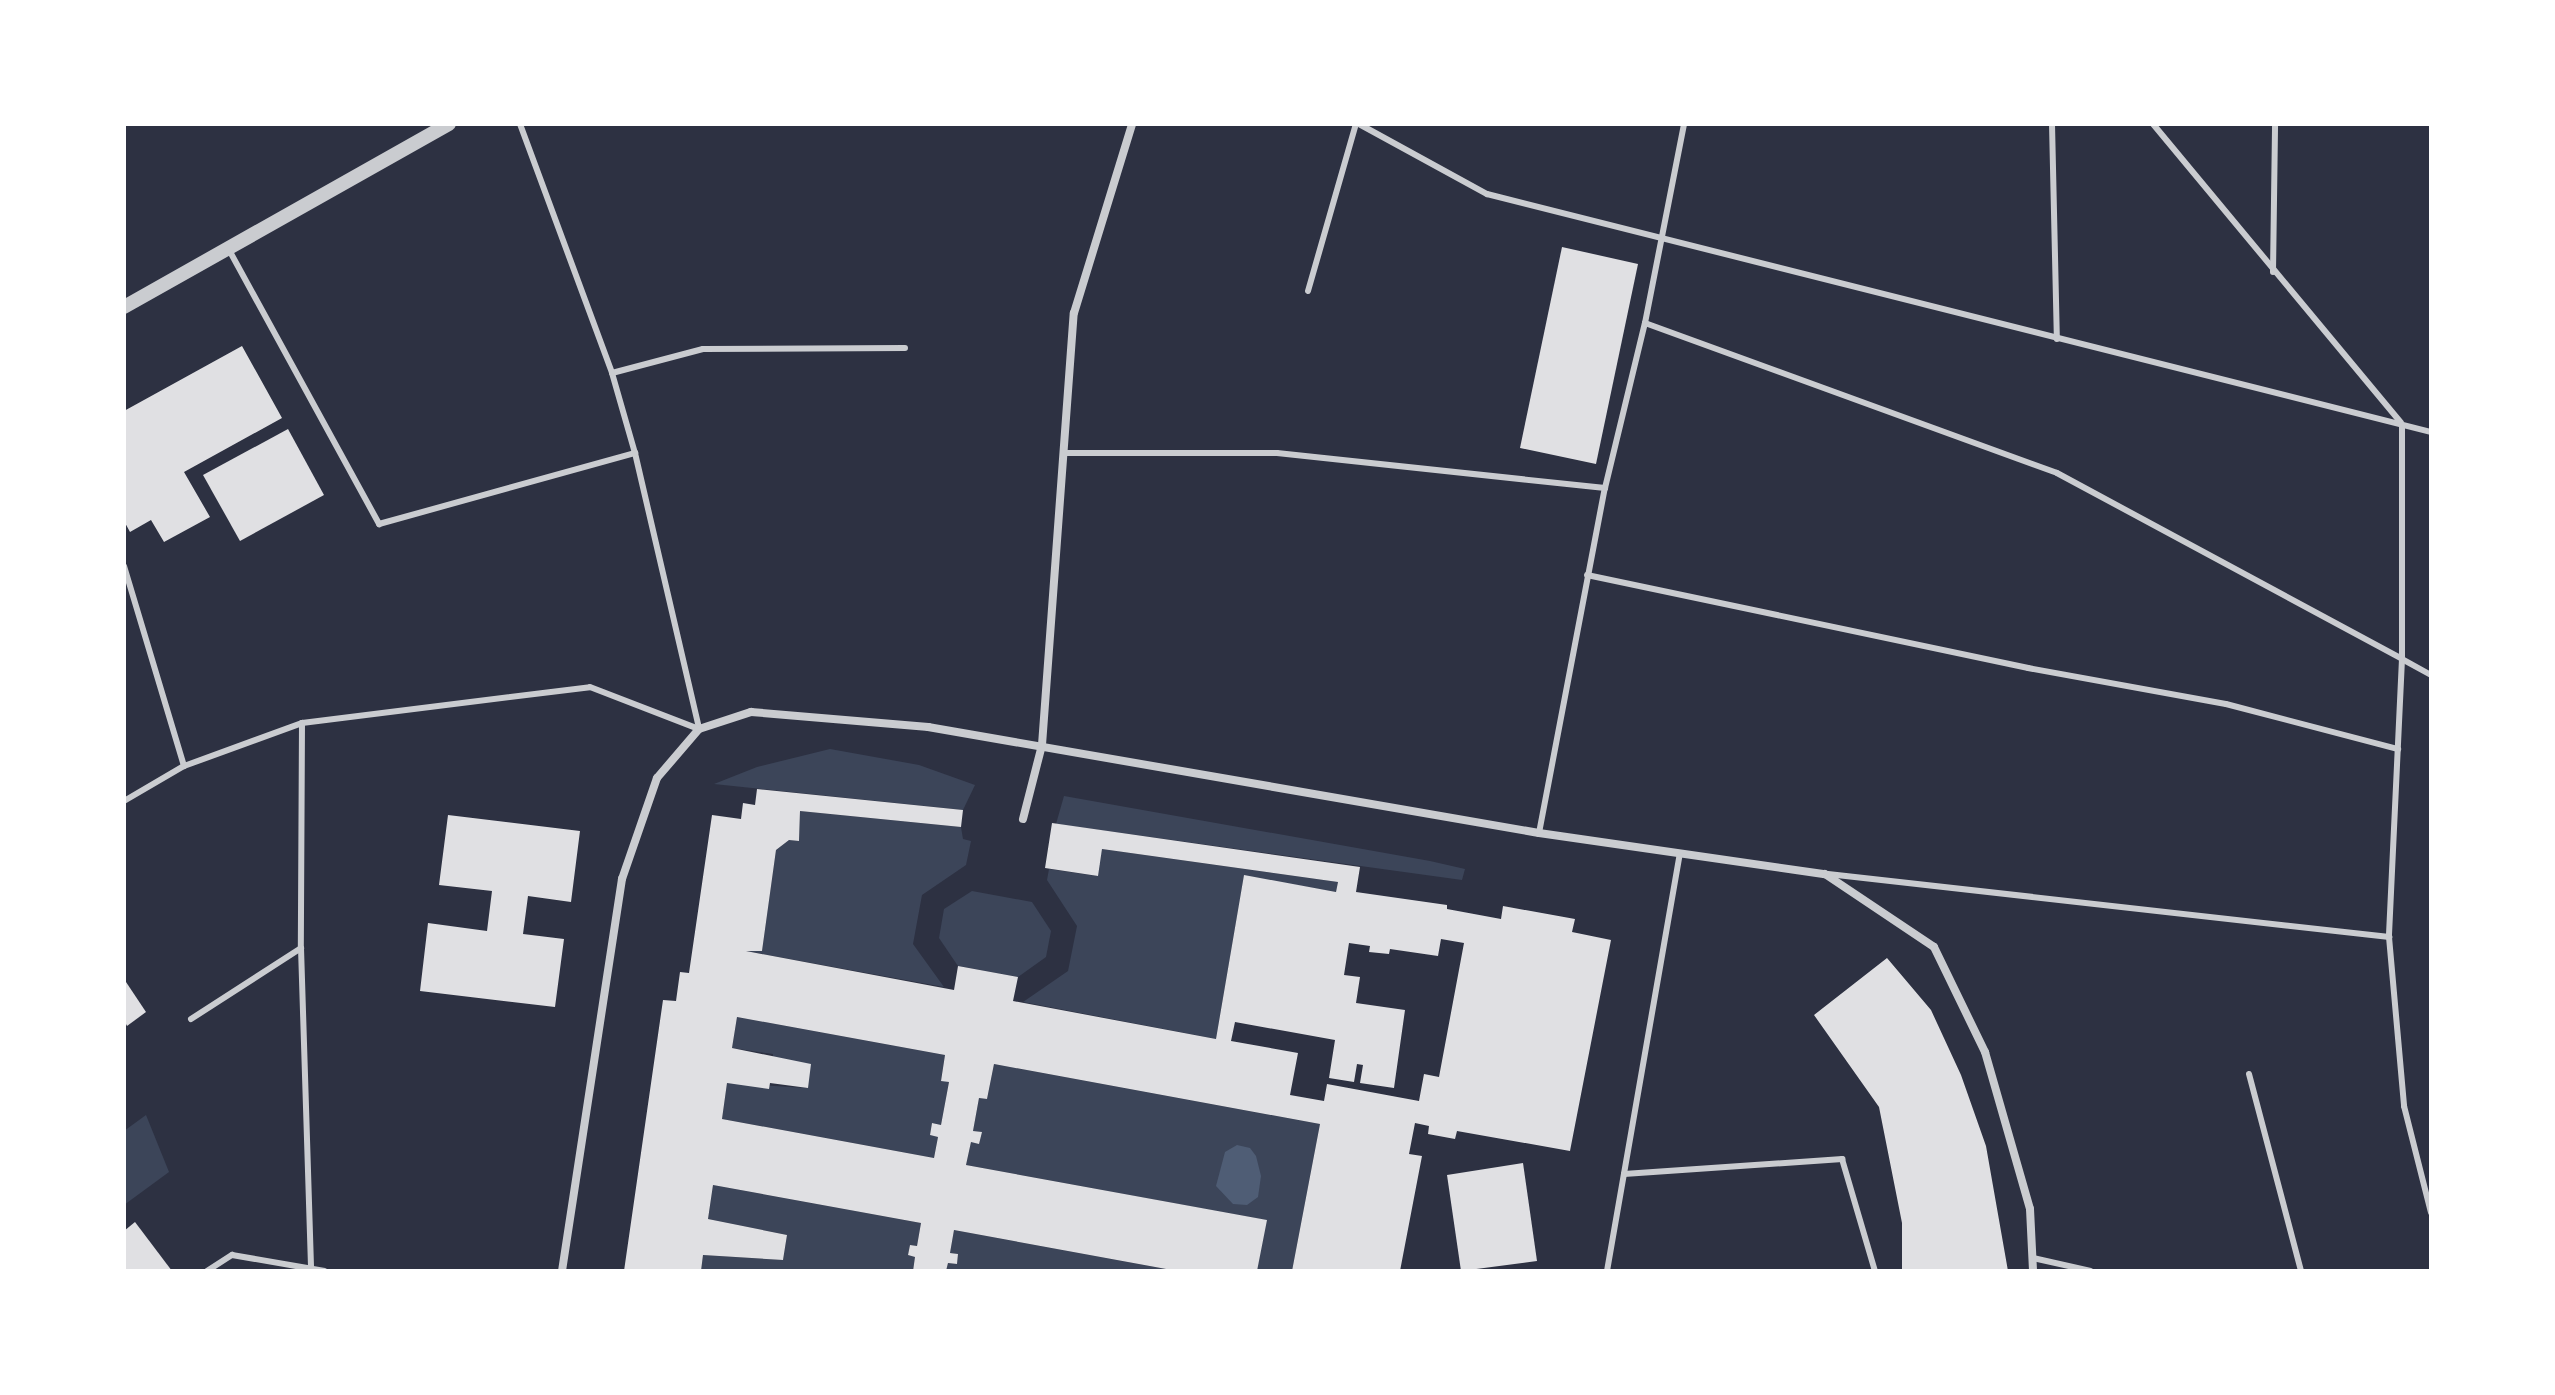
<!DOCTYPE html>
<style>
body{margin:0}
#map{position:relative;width:2555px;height:1395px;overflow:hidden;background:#2d3142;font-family:"Playfair Display",serif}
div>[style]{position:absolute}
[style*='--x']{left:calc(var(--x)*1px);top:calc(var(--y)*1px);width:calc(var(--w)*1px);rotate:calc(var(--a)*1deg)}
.green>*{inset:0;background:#3c4559}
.water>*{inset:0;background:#4f5d75}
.building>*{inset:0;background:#e0e0e3}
.service>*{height:6px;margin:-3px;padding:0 3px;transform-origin:3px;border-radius:3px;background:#caccd0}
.minor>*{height:8px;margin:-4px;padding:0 4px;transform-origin:4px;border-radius:4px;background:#caccd0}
.tertiary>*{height:14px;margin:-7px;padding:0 7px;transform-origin:7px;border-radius:7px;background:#caccd0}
span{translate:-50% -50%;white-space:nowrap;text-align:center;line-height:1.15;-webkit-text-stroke:8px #fff;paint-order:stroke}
.frame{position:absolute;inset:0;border:126px solid #fff;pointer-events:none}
</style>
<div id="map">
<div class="green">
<i style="clip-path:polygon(830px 749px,919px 765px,975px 785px,963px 810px,714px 784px,757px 767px)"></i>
<i style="clip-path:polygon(1064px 796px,1430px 861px,1465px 869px,1462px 880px,1056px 824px)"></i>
<i style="clip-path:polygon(800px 811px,961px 827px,963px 839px,971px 841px,966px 865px,922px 895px,913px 944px,944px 987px,746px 951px,762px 951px,776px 850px,789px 840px,799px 841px)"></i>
<i style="clip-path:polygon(1102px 849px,1338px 882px,1336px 892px,1244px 876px,1216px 1039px,1023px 1002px,1068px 971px,1077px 926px,1047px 880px,1049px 869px,1097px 876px)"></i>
<i style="clip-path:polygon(972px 891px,1032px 902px,1051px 931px,1046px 957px,1018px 977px,958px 966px,939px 938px,944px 909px)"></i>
<i style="clip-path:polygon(737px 1017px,945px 1055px,941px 1080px,949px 1082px,941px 1125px,932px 1123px,930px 1135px,938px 1137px,934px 1158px,722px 1119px,727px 1083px,807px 1088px,773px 1058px,773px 1054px,732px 1048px)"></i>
<i style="clip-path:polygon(994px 1064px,1320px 1124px,1292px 1271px,1257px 1269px,1266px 1220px,966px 1165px,971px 1142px,979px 1143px,981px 1132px,973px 1131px,979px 1098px,987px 1099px)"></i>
<i style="clip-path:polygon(146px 1115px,169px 1172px,124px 1205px,124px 1131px)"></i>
<i style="clip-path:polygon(713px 1185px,921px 1223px,917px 1246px,910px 1245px,908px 1255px,915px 1257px,913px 1271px,701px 1271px,703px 1255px,783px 1260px,787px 1235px,708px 1219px)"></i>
<i style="clip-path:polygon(954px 1230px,1177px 1271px,946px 1271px,948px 1263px,957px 1264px,958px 1254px,950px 1253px)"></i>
</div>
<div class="water">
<i style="clip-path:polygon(1237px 1145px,1250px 1148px,1256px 1156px,1261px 1176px,1258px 1197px,1247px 1205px,1233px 1204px,1216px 1186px,1225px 1152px)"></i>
</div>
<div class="building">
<i style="clip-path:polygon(1562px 247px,1638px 264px,1596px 464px,1520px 448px)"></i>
<i style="clip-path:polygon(242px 346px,282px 418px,184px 472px,210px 517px,164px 542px,151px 520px,130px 532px,124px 521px,124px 411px)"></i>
<i style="clip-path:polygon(288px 429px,324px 495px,240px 541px,203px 475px)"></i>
<i style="clip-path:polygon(evenodd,757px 789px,963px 810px,961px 827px,800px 811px,799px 841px,789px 840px,776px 850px,762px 951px,746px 951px,954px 990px,958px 966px,1018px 977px,1013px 1001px,1216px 1039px,1244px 875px,1336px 892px,1338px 882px,1102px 849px,1098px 876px,1045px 868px,1052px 823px,1360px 867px,1356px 892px,1447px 905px,1447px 909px,1501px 919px,1503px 906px,1575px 919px,1572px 932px,1611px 940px,1570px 1151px,1457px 1131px,1455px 1139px,1428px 1134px,1429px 1126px,1415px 1123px,1409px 1154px,1422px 1156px,1400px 1271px,1292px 1271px,1320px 1124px,994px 1064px,987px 1099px,979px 1098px,973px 1131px,982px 1132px,979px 1144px,971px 1142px,966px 1165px,1267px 1220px,1257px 1271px,1177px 1271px,954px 1230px,950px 1253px,958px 1254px,957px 1264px,948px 1263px,946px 1271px,913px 1271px,915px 1257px,908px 1255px,910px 1245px,917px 1246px,921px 1223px,713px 1185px,708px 1219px,787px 1235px,783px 1260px,703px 1255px,701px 1271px,624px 1271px,663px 1000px,676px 1001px,680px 972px,689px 973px,712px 815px,741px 819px,743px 803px,755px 805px,757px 789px,1441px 939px,1464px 943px,1439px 1077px,1424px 1074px,1419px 1101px,1327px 1084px,1324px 1101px,1290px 1095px,1298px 1053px,1231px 1041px,1235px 1022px,1335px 1040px,1329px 1078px,1354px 1082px,1357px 1064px,1363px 1065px,1360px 1083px,1394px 1088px,1405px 1010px,1356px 1003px,1360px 977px,1344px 975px,1349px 943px,1370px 946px,1369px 952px,1389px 954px,1390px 949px,1438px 956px,1441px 939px,757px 789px,737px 1017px,945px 1055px,941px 1081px,949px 1082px,941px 1125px,932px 1123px,930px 1135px,938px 1137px,934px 1158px,722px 1119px,727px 1083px,769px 1089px,770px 1083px,808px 1088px,811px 1064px,732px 1048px,737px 1017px)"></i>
<i style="clip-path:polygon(448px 815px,580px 831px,571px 902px,528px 896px,523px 934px,564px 939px,555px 1007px,420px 991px,428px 923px,487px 931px,492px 891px,439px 885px)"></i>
<i style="clip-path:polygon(1887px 958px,1931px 1010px,1961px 1075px,1986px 1146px,2008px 1271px,1902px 1271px,1902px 1223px,1879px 1107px,1814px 1015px)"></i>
<i style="clip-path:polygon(124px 979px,146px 1012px,127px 1026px,124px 1020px)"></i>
<i style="clip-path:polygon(1523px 1163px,1537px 1261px,1461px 1271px,1447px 1175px)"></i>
<i style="clip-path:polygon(135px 1222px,172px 1271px,124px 1271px,124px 1231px)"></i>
</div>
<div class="service">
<i style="--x:520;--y:124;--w:265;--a:69.7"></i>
<i style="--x:612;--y:373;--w:83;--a:74"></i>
<i style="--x:635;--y:453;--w:283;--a:76.9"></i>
<i style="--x:1359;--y:124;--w:146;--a:28.7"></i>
<i style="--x:1487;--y:194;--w:974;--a:14.15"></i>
<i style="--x:2052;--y:124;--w:215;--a:88.7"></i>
<i style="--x:2153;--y:124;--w:388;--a:50.3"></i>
<i style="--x:228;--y:248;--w:315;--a:61.3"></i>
<i style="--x:379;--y:524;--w:266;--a:-15.5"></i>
<i style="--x:2273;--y:272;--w:148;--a:-89.2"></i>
<i style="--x:1308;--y:291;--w:174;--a:-74"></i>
<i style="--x:1645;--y:323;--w:438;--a:20"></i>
<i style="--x:2057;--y:473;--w:392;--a:28.3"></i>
<i style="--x:2402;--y:659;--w:234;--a:-90"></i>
<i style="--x:612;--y:373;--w:94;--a:-14.8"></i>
<i style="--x:703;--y:349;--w:202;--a:-0.3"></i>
<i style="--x:1065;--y:453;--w:212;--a:0"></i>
<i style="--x:1277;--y:453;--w:330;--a:6.1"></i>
<i style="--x:124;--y:566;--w:209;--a:73.3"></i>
<i style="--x:1587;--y:575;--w:451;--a:11.9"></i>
<i style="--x:2028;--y:668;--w:201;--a:10.3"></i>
<i style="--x:2226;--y:704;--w:178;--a:14.7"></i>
<i style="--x:2431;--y:675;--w:33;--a:-151"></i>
<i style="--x:2402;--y:659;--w:278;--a:92.7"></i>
<i style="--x:2389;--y:937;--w:170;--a:84.9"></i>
<i style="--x:2404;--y:1106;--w:110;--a:75.8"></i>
<i style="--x:302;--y:723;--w:225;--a:90.3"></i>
<i style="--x:301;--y:948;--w:320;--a:88.2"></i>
<i style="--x:124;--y:801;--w:69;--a:-30.3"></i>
<i style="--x:184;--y:766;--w:126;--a:-20"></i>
<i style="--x:302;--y:723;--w:290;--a:-7.1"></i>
<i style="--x:590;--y:687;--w:117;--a:21.1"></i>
<i style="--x:1539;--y:833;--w:351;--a:-79.2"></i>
<i style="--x:1605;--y:488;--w:170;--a:-76.4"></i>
<i style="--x:1645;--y:323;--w:203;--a:-78.9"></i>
<i style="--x:1828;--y:874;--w:565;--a:6.41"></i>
<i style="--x:191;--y:1019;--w:131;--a:-32.8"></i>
<i style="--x:2249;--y:1074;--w:204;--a:75.2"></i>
<i style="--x:1624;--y:1174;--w:219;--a:-3.9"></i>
<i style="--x:1842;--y:1159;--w:117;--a:73.6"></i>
<i style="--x:2033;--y:1258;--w:59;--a:12.6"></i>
<i style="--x:207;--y:1271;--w:30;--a:-33"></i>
<i style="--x:232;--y:1255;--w:94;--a:9.8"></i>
<i style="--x:1607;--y:1271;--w:423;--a:-80.1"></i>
</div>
<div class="minor">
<i style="--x:1023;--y:819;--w:76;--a:-75.6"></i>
<i style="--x:1042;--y:745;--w:433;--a:-85.8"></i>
<i style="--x:1074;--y:313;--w:198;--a:-72.9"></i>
<i style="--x:562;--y:1271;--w:397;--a:-81.3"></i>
<i style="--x:622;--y:879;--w:107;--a:-70.9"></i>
<i style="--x:657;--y:778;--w:65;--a:-49.4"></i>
<i style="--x:699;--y:729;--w:55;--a:-18.1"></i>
<i style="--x:751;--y:712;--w:178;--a:4.8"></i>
<i style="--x:928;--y:727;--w:620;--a:9.84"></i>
<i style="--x:1539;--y:833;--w:289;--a:8.2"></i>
<i style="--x:1825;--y:874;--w:131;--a:33.8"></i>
<i style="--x:1934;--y:947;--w:117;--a:64.1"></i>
<i style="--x:1985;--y:1052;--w:163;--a:74"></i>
<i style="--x:2030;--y:1209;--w:62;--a:87.2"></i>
</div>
<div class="tertiary">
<i style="--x:124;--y:307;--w:373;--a:-29.4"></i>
</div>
<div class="frame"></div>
</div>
